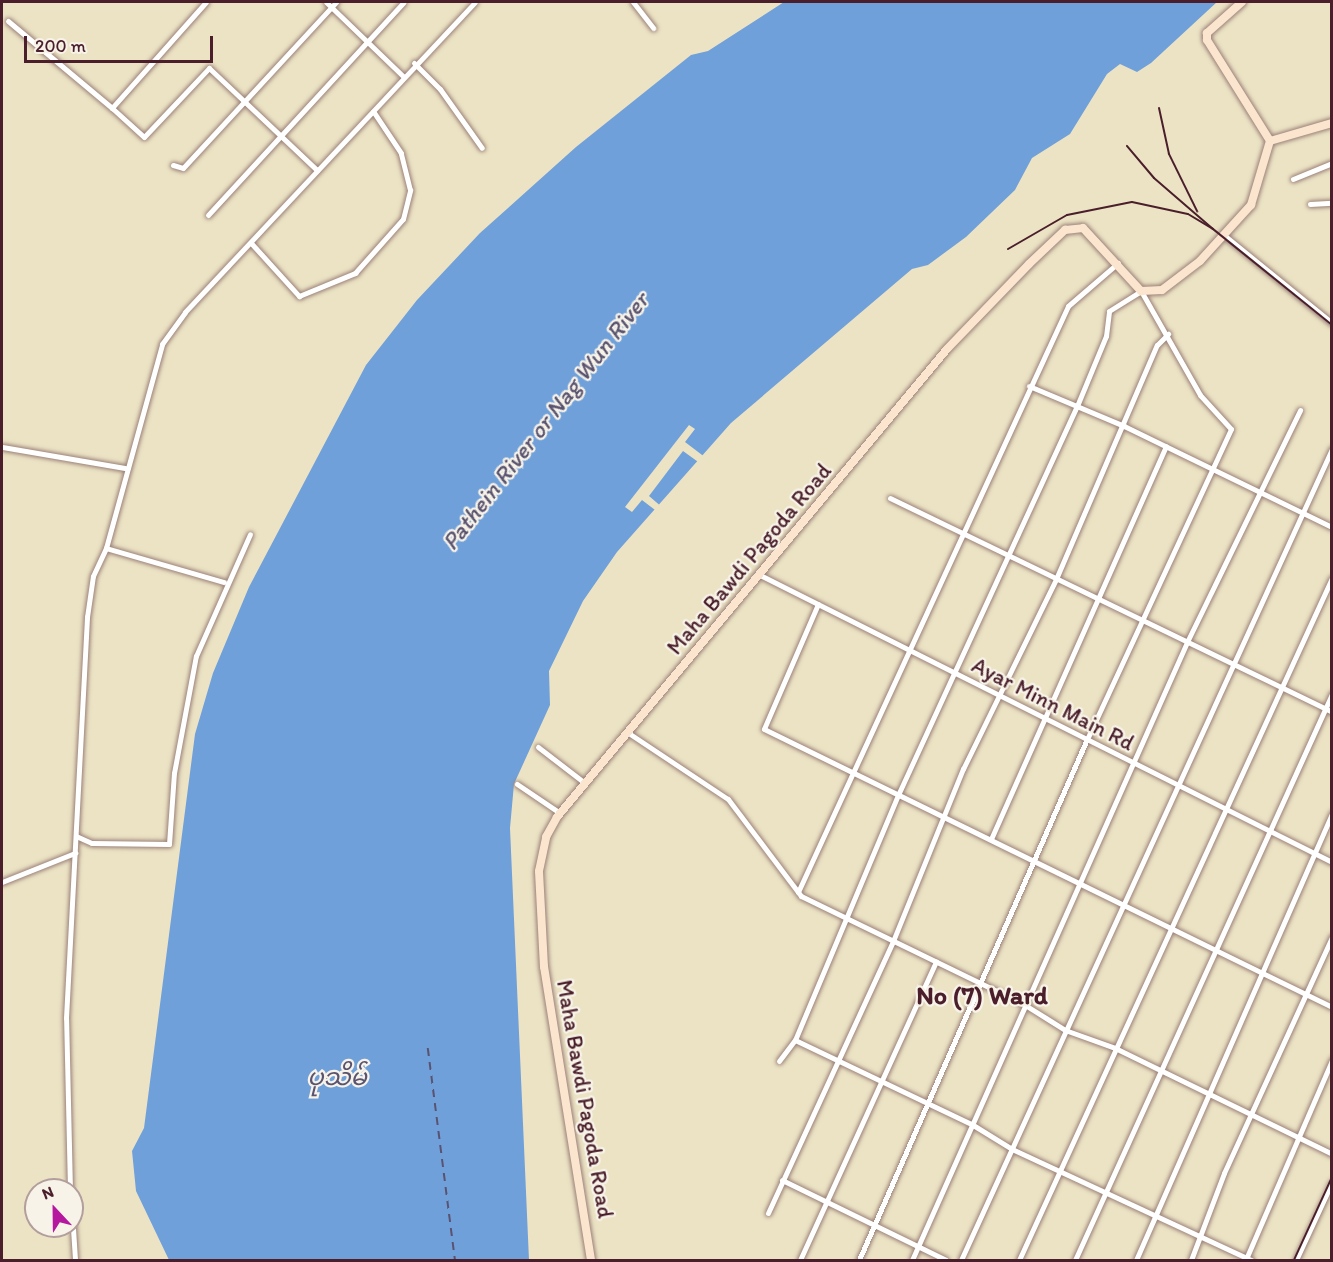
<!DOCTYPE html>
<meta charset="utf-8">
<style>
body{margin:0}
#map{position:relative;width:1333px;height:1262px;overflow:hidden;background:#ece3c5;font-family:Itim,"Noto Sans Myanmar",sans-serif}
div>[style]{position:absolute}
[style*='--x']{left:calc(var(--x)*1px);top:calc(var(--y)*1px);width:calc(var(--w)*1px);rotate:calc(var(--a)*1deg)}
.water>*{inset:0;background:#70a0da}
.pier>*{inset:0;background:#ece3c5}
.ferry>*{height:1.5px;margin-top:-0.75px;transform-origin:0;background:repeating-linear-gradient(90deg,#595371 0 8px,transparent 0 14px)}
.roads{filter:drop-shadow(0 0 2px #9b8178) drop-shadow(0 0 2px #9b8178)}
.street>*{height:5px;margin:-2.5px;padding:0 2.5px;transform-origin:2.5px;border-radius:2.5px;background:#fff}
.secondary>*{height:8px;margin:-4px;padding:0 4px;transform-origin:4px;border-radius:4px;background:#fce5cf}
.rail>*{height:2px;margin:-1px;padding:0 1px;transform-origin:1px;border-radius:1px;background:#4a1f2b}
span{translate:-50% -50%;white-space:nowrap;text-align:center;line-height:1.15;-webkit-text-stroke:4.5px #f7f3e8;paint-order:stroke}
.street-label{font-size:22px;color:#4a1f2b}
.water-label{font-size:24px;color:#595371;font-style:italic}
.quarter-label{font-size:26px;color:#4a1f2b;font-weight:700}
.frame{position:absolute;inset:0;border:3px solid #4a1f2b;pointer-events:none}
.north{position:absolute;left:24px;top:1178px;width:60px;height:60px;box-sizing:border-box;background:#f7f3e8;border:2px solid #b29e9c;border-radius:50%;rotate:338deg;font-size:16px;font-weight:700;line-height:24px;text-align:center;color:#4a1f2b}
.north::after{content:'';display:block;margin:auto;width:21px;height:27px;background:#b5179e;clip-path:polygon(50% 0,100% 100%,50% 72%,0 100%)}
.scale{position:absolute;left:24px;top:36px;width:189px;height:27px;box-sizing:border-box;border:3px solid #4a1f2b;border-top:0;padding-left:8px;font-size:18px;line-height:21px;white-space:nowrap;color:#4a1f2b;-webkit-text-stroke:4px #f7f3e8;paint-order:stroke}
</style>
<div id="map">
<div class="water">
<i style="clip-path:polygon(784px 2px,1217px 2px,1151px 63px,1137px 72px,1120px 64px,1107px 74px,1070px 134px,1032px 158px,1015px 190px,966px 237px,928px 265px,912px 269px,731px 423px,617px 552px,583px 601px,549px 671px,550px 705px,514px 784px,510px 828px,529px 1260px,169px 1260px,136px 1191px,132px 1151px,144px 1128px,195px 734px,213px 673px,249px 587px,366px 365px,417px 300px,480px 233px,576px 147px,691px 55px,708px 51px)"></i>
</div>
<div class="pier">
<i style="clip-path:polygon(689px 425px,695px 429px,685px 442px,706px 458px,701px 464px,683px 451px,649px 496px,663px 508px,659px 513px,642px 500px,632px 512px,625px 507px)"></i>
</div>
<div class="ferry">
<i style="--x:428;--y:1048;--w:214;--a:82.7"></i>
</div>
<div class="roads">
<div class="street">
<i style="--x:206;--y:2;--w:142;--a:131.6"></i>
<i style="--x:112;--y:108;--w:43;--a:42.2"></i>
<i style="--x:144;--y:137;--w:95;--a:-46.7"></i>
<i style="--x:209;--y:68;--w:149;--a:43.4"></i>
<i style="--x:326;--y:2;--w:107;--a:43.9"></i>
<i style="--x:633;--y:2;--w:33;--a:52"></i>
<i style="--x:8;--y:21;--w:136;--a:39.9"></i>
<i style="--x:414;--y:63;--w:37;--a:45"></i>
<i style="--x:440;--y:89;--w:72;--a:54.6"></i>
<i style="--x:173;--y:165;--w:10;--a:17"></i>
<i style="--x:183;--y:168;--w:226;--a:-47.3"></i>
<i style="--x:1293;--y:179;--w:42;--a:-22.3"></i>
<i style="--x:1310;--y:204;--w:22;--a:-3"></i>
<i style="--x:208;--y:215;--w:289;--a:-47.4"></i>
<i style="--x:1225;--y:236;--w:138;--a:39.1"></i>
<i style="--x:251;--y:243;--w:72;--a:47.8"></i>
<i style="--x:299;--y:296;--w:61;--a:-22.3"></i>
<i style="--x:355;--y:273;--w:72;--a:-48.4"></i>
<i style="--x:403;--y:219;--w:30;--a:-76"></i>
<i style="--x:410;--y:190;--w:38;--a:-104"></i>
<i style="--x:401;--y:153;--w:50;--a:-123.7"></i>
<i style="--x:1029;--y:386;--w:103;--a:22.8"></i>
<i style="--x:1124;--y:426;--w:231;--a:25.9"></i>
<i style="--x:2;--y:447;--w:125;--a:9.7"></i>
<i style="--x:890;--y:498;--w:491;--a:25.8"></i>
<i style="--x:106;--y:548;--w:123;--a:16.1"></i>
<i style="--x:760;--y:575;--w:640;--a:26.65"></i>
<i style="--x:818;--y:604;--w:136;--a:113.4"></i>
<i style="--x:764;--y:729;--w:632;--a:26.08"></i>
<i style="--x:627;--y:732;--w:121;--a:33.6"></i>
<i style="--x:728;--y:799;--w:121;--a:53"></i>
<i style="--x:801;--y:896;--w:249;--a:25.9"></i>
<i style="--x:1025;--y:1005;--w:47;--a:32"></i>
<i style="--x:1065;--y:1030;--w:53;--a:19.8"></i>
<i style="--x:1115;--y:1048;--w:242;--a:26"></i>
<i style="--x:538;--y:747;--w:59;--a:37.5"></i>
<i style="--x:517;--y:784;--w:52;--a:34"></i>
<i style="--x:76;--y:836;--w:17;--a:24"></i>
<i style="--x:92;--y:843;--w:77;--a:0.7"></i>
<i style="--x:169;--y:844;--w:71;--a:-86"></i>
<i style="--x:174;--y:773;--w:119;--a:-79.4"></i>
<i style="--x:196;--y:656;--w:133;--a:-66.1"></i>
<i style="--x:991;--y:839;--w:430;--a:-66"></i>
<i style="--x:2;--y:882;--w:79;--a:-21.7"></i>
<i style="--x:798;--y:892;--w:645;--a:-65.26"></i>
<i style="--x:1068;--y:306;--w:66;--a:-40.7"></i>
<i style="--x:795;--y:1040;--w:266;--a:-67.2"></i>
<i style="--x:898;--y:795;--w:428;--a:-65.3"></i>
<i style="--x:1077;--y:406;--w:76;--a:-67.5"></i>
<i style="--x:1106;--y:336;--w:25;--a:-83"></i>
<i style="--x:1109;--y:311;--w:38;--a:-32"></i>
<i style="--x:1141;--y:291;--w:120;--a:60.4"></i>
<i style="--x:1200;--y:395;--w:46;--a:47.6"></i>
<i style="--x:1231;--y:429;--w:342;--a:114.9"></i>
<i style="--x:1087;--y:739;--w:569;--a:113.64"></i>
<i style="--x:779;--y:1061;--w:26;--a:-53"></i>
<i style="--x:795;--y:1040;--w:197;--a:25.5"></i>
<i style="--x:973;--y:1125;--w:46;--a:31.6"></i>
<i style="--x:1012;--y:1149;--w:264;--a:24.9"></i>
<i style="--x:782;--y:1180;--w:182;--a:26"></i>
<i style="--x:70;--y:1190;--w:172;--a:-91.3"></i>
<i style="--x:66;--y:1018;--w:402;--a:-87"></i>
<i style="--x:87;--y:617;--w:41;--a:-81.7"></i>
<i style="--x:93;--y:576;--w:31;--a:-65"></i>
<i style="--x:106;--y:548;--w:212;--a:-74.6"></i>
<i style="--x:162;--y:344;--w:39;--a:-54"></i>
<i style="--x:185;--y:312;--w:424;--a:-46.9"></i>
<i style="--x:72;--y:1213;--w:47;--a:86.3"></i>
<i style="--x:768;--y:1213;--w:299;--a:-65.3"></i>
<i style="--x:893;--y:941;--w:186;--a:-67.9"></i>
<i style="--x:963;--y:769;--w:212;--a:-63.9"></i>
<i style="--x:1056;--y:579;--w:255;--a:-66.7"></i>
<i style="--x:1157;--y:345;--w:16;--a:-45"></i>
<i style="--x:1246;--y:1259;--w:217;--a:-66.6"></i>
<i style="--x:800;--y:1260;--w:328;--a:-65.5"></i>
<i style="--x:912;--y:1260;--w:676;--a:-66.01"></i>
<i style="--x:1187;--y:642;--w:258;--a:-64"></i>
<i style="--x:961;--y:1260;--w:892;--a:-65.42"></i>
<i style="--x:1019;--y:1260;--w:750;--a:-65.35"></i>
<i style="--x:1075;--y:1260;--w:622;--a:-65.58"></i>
<i style="--x:1136;--y:1260;--w:488;--a:-66.3"></i>
<i style="--x:1191;--y:1260;--w:93;--a:-69.2"></i>
<i style="--x:1224;--y:1173;--w:260;--a:-65.4"></i>
<i style="--x:1296;--y:1260;--w:86;--a:-65.2"></i>
</div>
<div class="secondary">
<i style="--x:1242;--y:2;--w:47;--a:138.5"></i>
<i style="--x:1207;--y:33;--w:7;--a:90"></i>
<i style="--x:1207;--y:40;--w:119;--a:58"></i>
<i style="--x:1270;--y:141;--w:65;--a:-16.2"></i>
<i style="--x:591;--y:1260;--w:297;--a:-99.1"></i>
<i style="--x:544;--y:967;--w:96;--a:-93"></i>
<i style="--x:539;--y:871;--w:35;--a:-78"></i>
<i style="--x:546;--y:837;--w:23;--a:-61"></i>
<i style="--x:557;--y:817;--w:609;--a:-50.19"></i>
<i style="--x:947;--y:349;--w:118;--a:-46"></i>
<i style="--x:1029;--y:264;--w:50;--a:-43.4"></i>
<i style="--x:1065;--y:230;--w:18;--a:-6"></i>
<i style="--x:1083;--y:228;--w:86;--a:47.4"></i>
<i style="--x:1141;--y:291;--w:21;--a:-3"></i>
<i style="--x:1162;--y:290;--w:48;--a:-37.3"></i>
<i style="--x:1200;--y:261;--w:76;--a:-47.7"></i>
<i style="--x:1251;--y:205;--w:67;--a:-73.5"></i>
</div>
</div>
<div class="rail">
<i style="--x:1159;--y:108;--w:47;--a:77.7"></i>
<i style="--x:1169;--y:154;--w:64;--a:63.8"></i>
<i style="--x:1213;--y:229;--w:153;--a:38.9"></i>
<i style="--x:1008;--y:249;--w:68;--a:-30"></i>
<i style="--x:1067;--y:215;--w:66;--a:-11.3"></i>
<i style="--x:1132;--y:202;--w:57;--a:12.1"></i>
<i style="--x:1188;--y:214;--w:29;--a:31"></i>
<i style="--x:1213;--y:229;--w:78;--a:-139.2"></i>
<i style="--x:1154;--y:178;--w:42;--a:-130.2"></i>
<i style="--x:1294;--y:1260;--w:91;--a:-65.4"></i>
</div>
<div class="street-label">
<span style="left:749px;top:559px;rotate:-50deg">Maha Bawdi Pagoda Road</span>
<span style="left:1053px;top:704px;rotate:27deg">Ayar Minn Main Rd</span>
<span style="left:585px;top:1099px;rotate:80deg">Maha Bawdi Pagoda Road</span>
</div>
<div class="water-label">
<span style="left:545px;top:421px;rotate:-52deg">Pathein River or Nag Wun River</span>
<span style="left:337px;top:1077px">ပုသိမ်</span>
</div>
<div class="quarter-label">
<span style="left:982px;top:996px">No (7) Ward</span>
</div>
<div class="frame"></div>
<div class="north">N</div>
<div class="scale">200 m</div>
</div>
